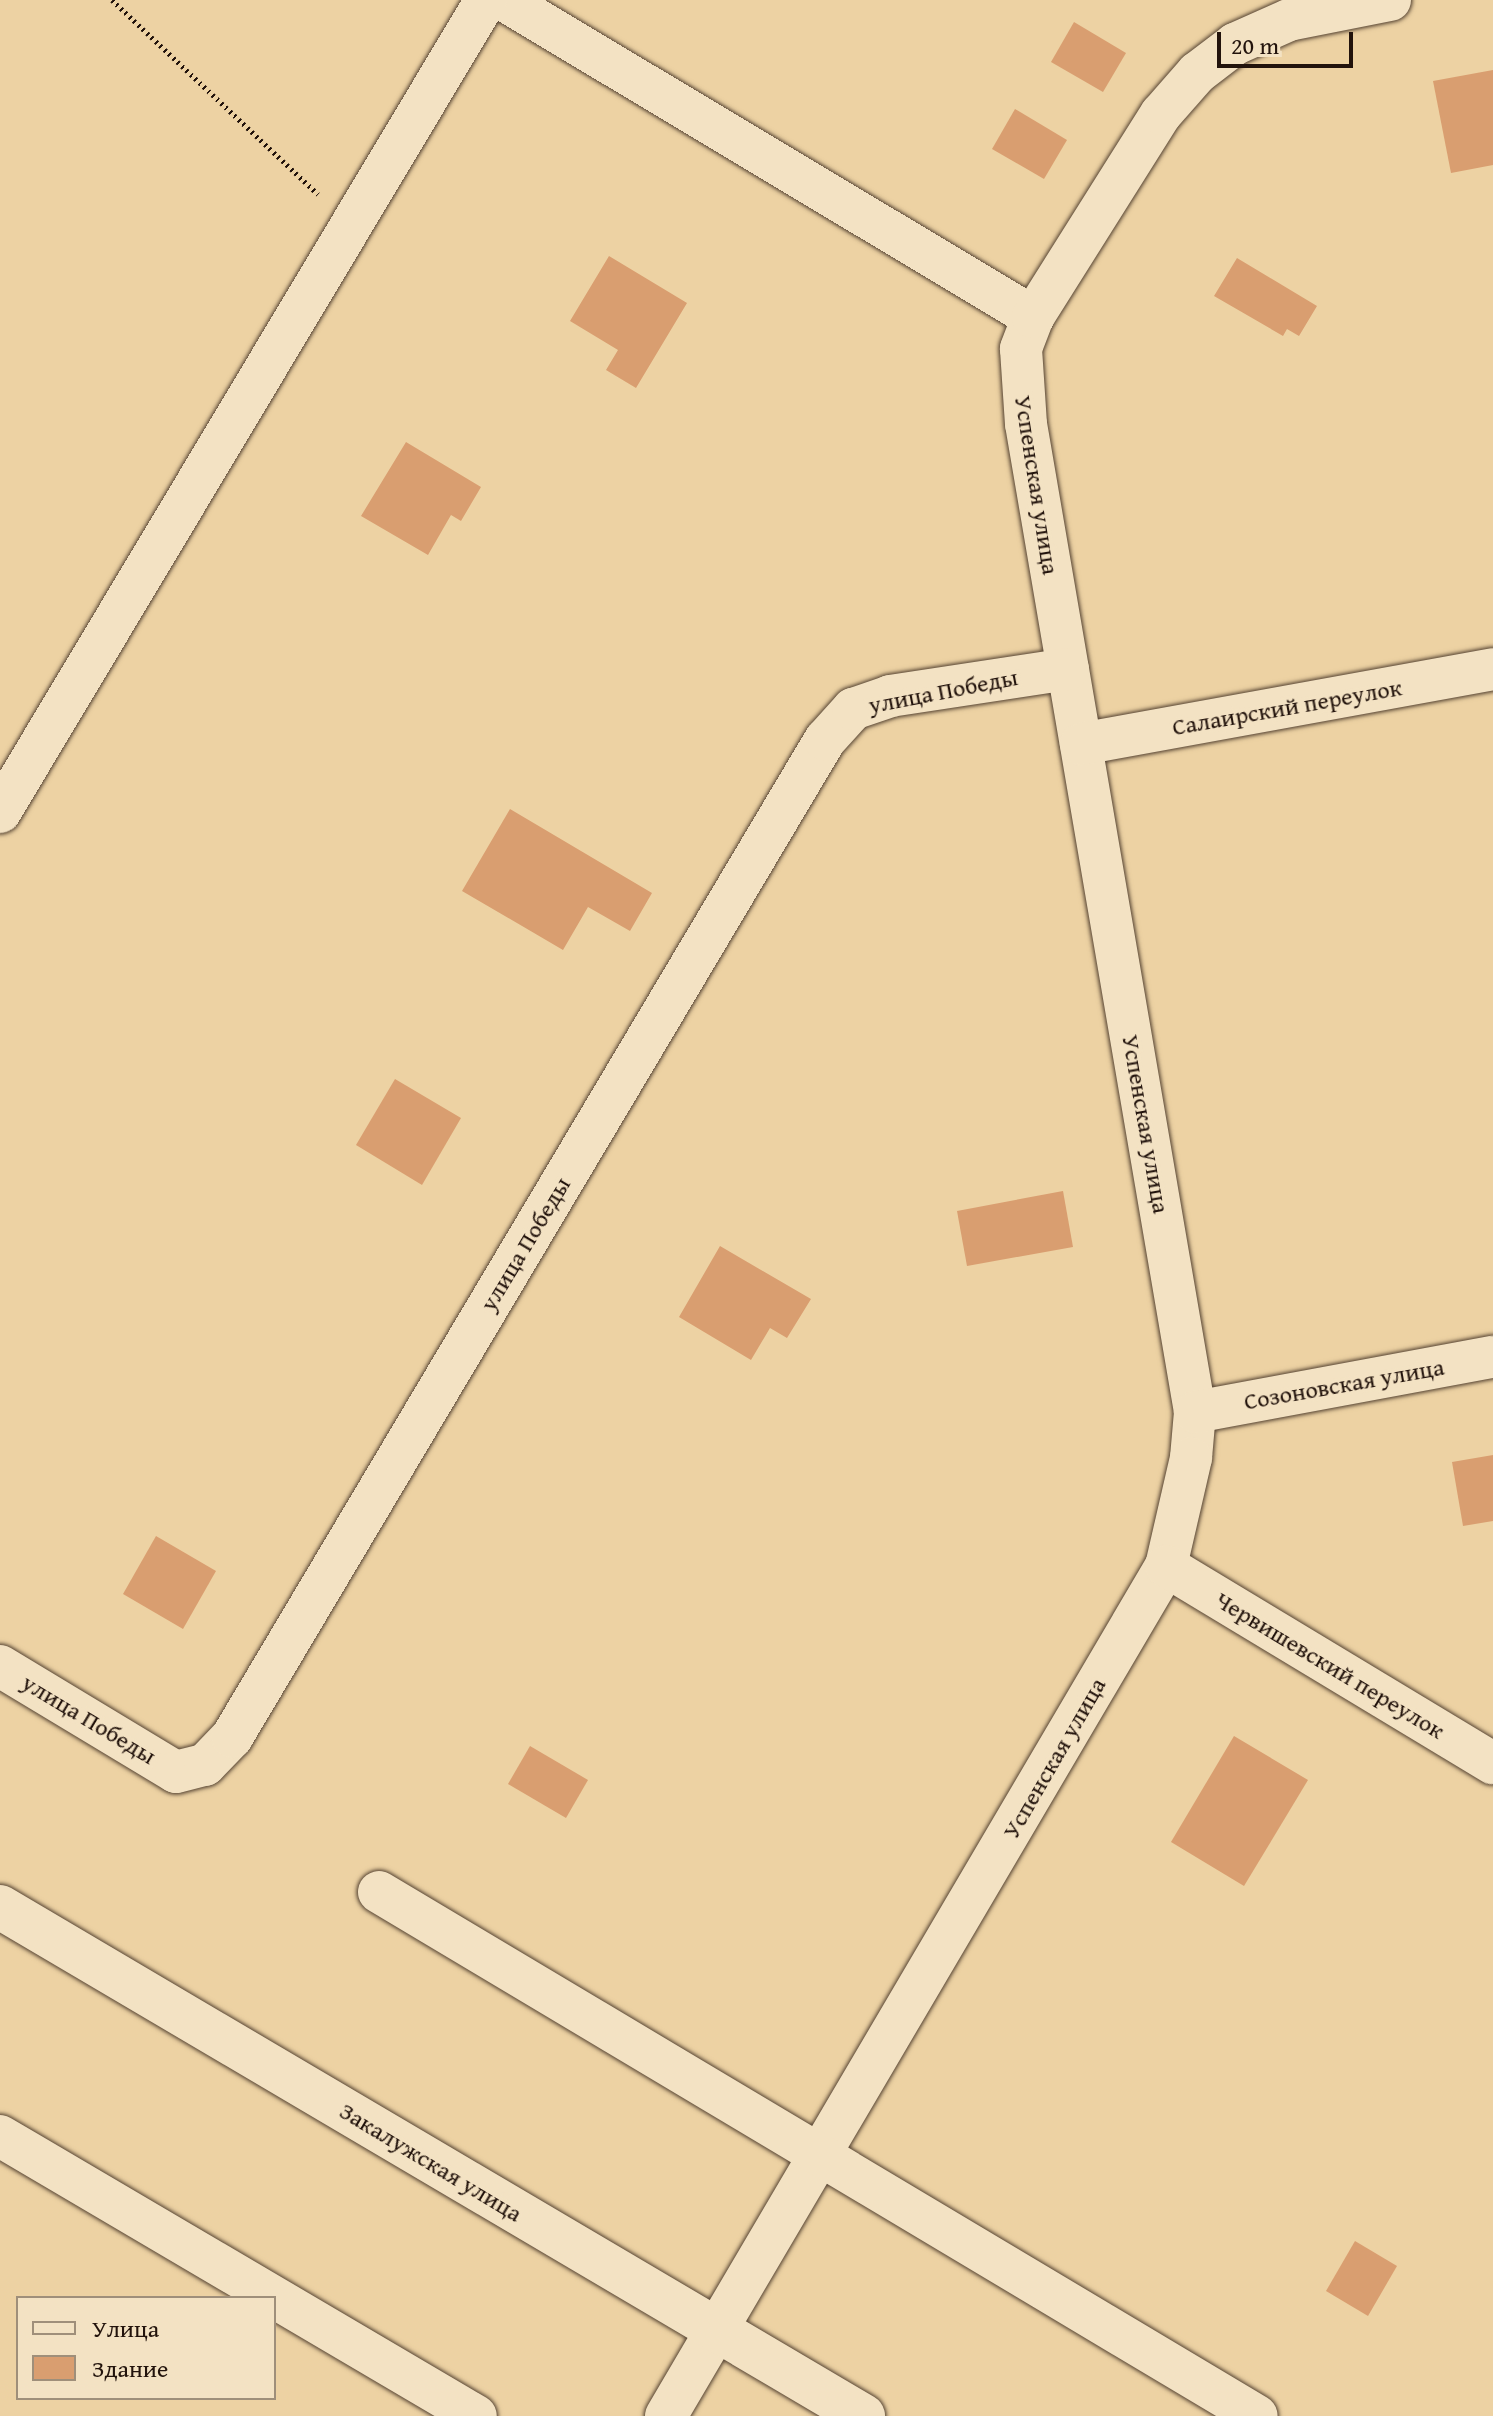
<!DOCTYPE html>
<meta charset="utf-8">
<style>
body{margin:0}
#map{position:relative;width:1493px;height:2416px;overflow:hidden;background:#edd2a3;font-family:"Gentium Book Plus",serif}
div>[style]{position:absolute}
[style*='--x']{left:calc(var(--x)*1px);top:calc(var(--y)*1px);width:calc(var(--w)*1px);rotate:calc(var(--a)*1deg)}
.building>*{inset:0;background:#d99e70}
.path>*{height:5px;margin-top:-2.5px;transform-origin:0;background:repeating-linear-gradient(90deg,#22130c 0 2px,transparent 0 6px)}
.roads{filter:drop-shadow(0 0 2px #554332) drop-shadow(0 0 2px #554332)}
.minor>*{height:42px;margin:-21px;padding:0 21px;transform-origin:21px;border-radius:21px;background:#f3e2c3}
.tertiary>*{height:44px;margin:-22px;padding:0 22px;transform-origin:22px;border-radius:22px;background:#f3e2c3}
span{translate:-50% -50%;white-space:nowrap;text-align:center;line-height:1.15;-webkit-text-stroke:7px #f3e2c3;paint-order:stroke}
.street-label{font-size:24px;color:#22130c}
.legend{position:absolute;left:16px;top:2296px;width:260px;height:104px;box-sizing:border-box;background:#f3e2c3;border:2px solid #9f8f7a;margin:0;padding:10px 14px;list-style:none;font-size:24px;color:#22130c}
.legend li{display:flex;align-items:center;gap:16px;height:40px}
.legend b{width:40px;border:2px solid #9f8f7a}
.scale{position:absolute;left:1217px;top:32px;width:136px;height:36px;box-sizing:border-box;border:4px solid #22130c;border-top:0;padding-left:10px;font-size:24px;line-height:28px;white-space:nowrap;color:#22130c;-webkit-text-stroke:6px #f3e2c3;paint-order:stroke}
</style>
<div id="map">
<div class="building">
<i style="clip-path:polygon(1074px 22px,1126px 53px,1103px 92px,1051px 62px)"></i>
<i style="clip-path:polygon(1493px 70px,1493px 165px,1451px 173px,1433px 81px)"></i>
<i style="clip-path:polygon(1015px 109px,1067px 140px,1044px 179px,992px 149px)"></i>
<i style="clip-path:polygon(609px 256px,687px 303px,636px 388px,606px 370px,618px 350px,570px 321px)"></i>
<i style="clip-path:polygon(1237px 258px,1317px 306px,1299px 336px,1287px 329px,1283px 336px,1214px 296px)"></i>
<i style="clip-path:polygon(406px 442px,481px 487px,461px 521px,451px 515px,428px 555px,361px 516px)"></i>
<i style="clip-path:polygon(510px 809px,652px 893px,630px 931px,588px 907px,563px 950px,462px 891px)"></i>
<i style="clip-path:polygon(395px 1079px,461px 1118px,422px 1185px,356px 1145px)"></i>
<i style="clip-path:polygon(1063px 1191px,1073px 1247px,967px 1266px,957px 1211px)"></i>
<i style="clip-path:polygon(720px 1246px,811px 1299px,787px 1338px,770px 1328px,751px 1360px,679px 1317px)"></i>
<i style="clip-path:polygon(1493px 1455px,1493px 1521px,1463px 1526px,1452px 1462px)"></i>
<i style="clip-path:polygon(156px 1536px,216px 1571px,183px 1629px,123px 1594px)"></i>
<i style="clip-path:polygon(1234px 1736px,1308px 1780px,1244px 1886px,1171px 1842px)"></i>
<i style="clip-path:polygon(530px 1746px,588px 1780px,566px 1818px,508px 1784px)"></i>
<i style="clip-path:polygon(1355px 2241px,1397px 2266px,1368px 2316px,1326px 2291px)"></i>
</div>
<div class="path">
<i style="--x:112;--y:0;--w:283;--a:43.3"></i>
</div>
<div class="roads">
<div class="minor">
<i style="--x:504;--y:0;--w:617;--a:30.93"></i>
<i style="--x:1033;--y:317;--w:34;--a:111"></i>
<i style="--x:1021;--y:349;--w:75;--a:86.2"></i>
<i style="--x:1026;--y:424;--w:1002;--a:80.29"></i>
<i style="--x:1195;--y:1412;--w:46;--a:95"></i>
<i style="--x:1191;--y:1458;--w:111;--a:103"></i>
<i style="--x:1166;--y:1566;--w:986;--a:120.47"></i>
<i style="--x:1033;--y:317;--w:240;--a:-57.8"></i>
<i style="--x:1161;--y:114;--w:55;--a:-48.7"></i>
<i style="--x:1197;--y:73;--w:48;--a:-37.3"></i>
<i style="--x:1235;--y:44;--w:59;--a:-24"></i>
<i style="--x:1289;--y:20;--w:103;--a:-11.2"></i>
<i style="--x:1081;--y:744;--w:419;--a:-10.3"></i>
<i style="--x:0;--y:812;--w:946;--a:-59.1"></i>
<i style="--x:1195;--y:1412;--w:303;--a:-10.5"></i>
<i style="--x:1166;--y:1566;--w:382;--a:31.1"></i>
<i style="--x:0;--y:1666;--w:205;--a:31.1"></i>
<i style="--x:176;--y:1772;--w:30;--a:-14"></i>
<i style="--x:205;--y:1765;--w:39;--a:-46"></i>
<i style="--x:232;--y:1737;--w:1160;--a:-59.26"></i>
<i style="--x:825;--y:740;--w:42;--a:-47.9"></i>
<i style="--x:853;--y:709;--w:39;--a:-19"></i>
<i style="--x:890;--y:696;--w:180;--a:-8.6"></i>
<i style="--x:379;--y:1892;--w:1022;--a:30.83"></i>
<i style="--x:0;--y:2136;--w:552;--a:30.47"></i>
</div>
<div class="tertiary">
<i style="--x:0;--y:1907;--w:1002;--a:30.53"></i>
</div>
</div>
<div class="street-label">
<span style="left:1037px;top:485px;rotate:81deg">Успенская улица</span>
<span style="left:943px;top:691px;rotate:-11deg">улица Победы</span>
<span style="left:1287px;top:707px;rotate:-10deg">Салаирский переулок</span>
<span style="left:1146px;top:1124px;rotate:80deg">Успенская улица</span>
<span style="left:525px;top:1244px;rotate:-59deg">улица Победы</span>
<span style="left:1344px;top:1384px;rotate:-10deg">Созоновская улица</span>
<span style="left:1330px;top:1665px;rotate:31deg">Червишевский переулок</span>
<span style="left:89px;top:1719px;rotate:31deg">улица Победы</span>
<span style="left:1054px;top:1758px;rotate:-60deg">Успенская улица</span>
<span style="left:431px;top:2162px;rotate:31deg">Закалужская улица</span>
</div>
<ul class="legend">
<li><b style="height:10px;background:#f3e2c3"></b>Улица</li>
<li><b style="height:22px;background:#d99e70"></b>Здание</li>
</ul>
<div class="scale">20 m</div>
</div>
